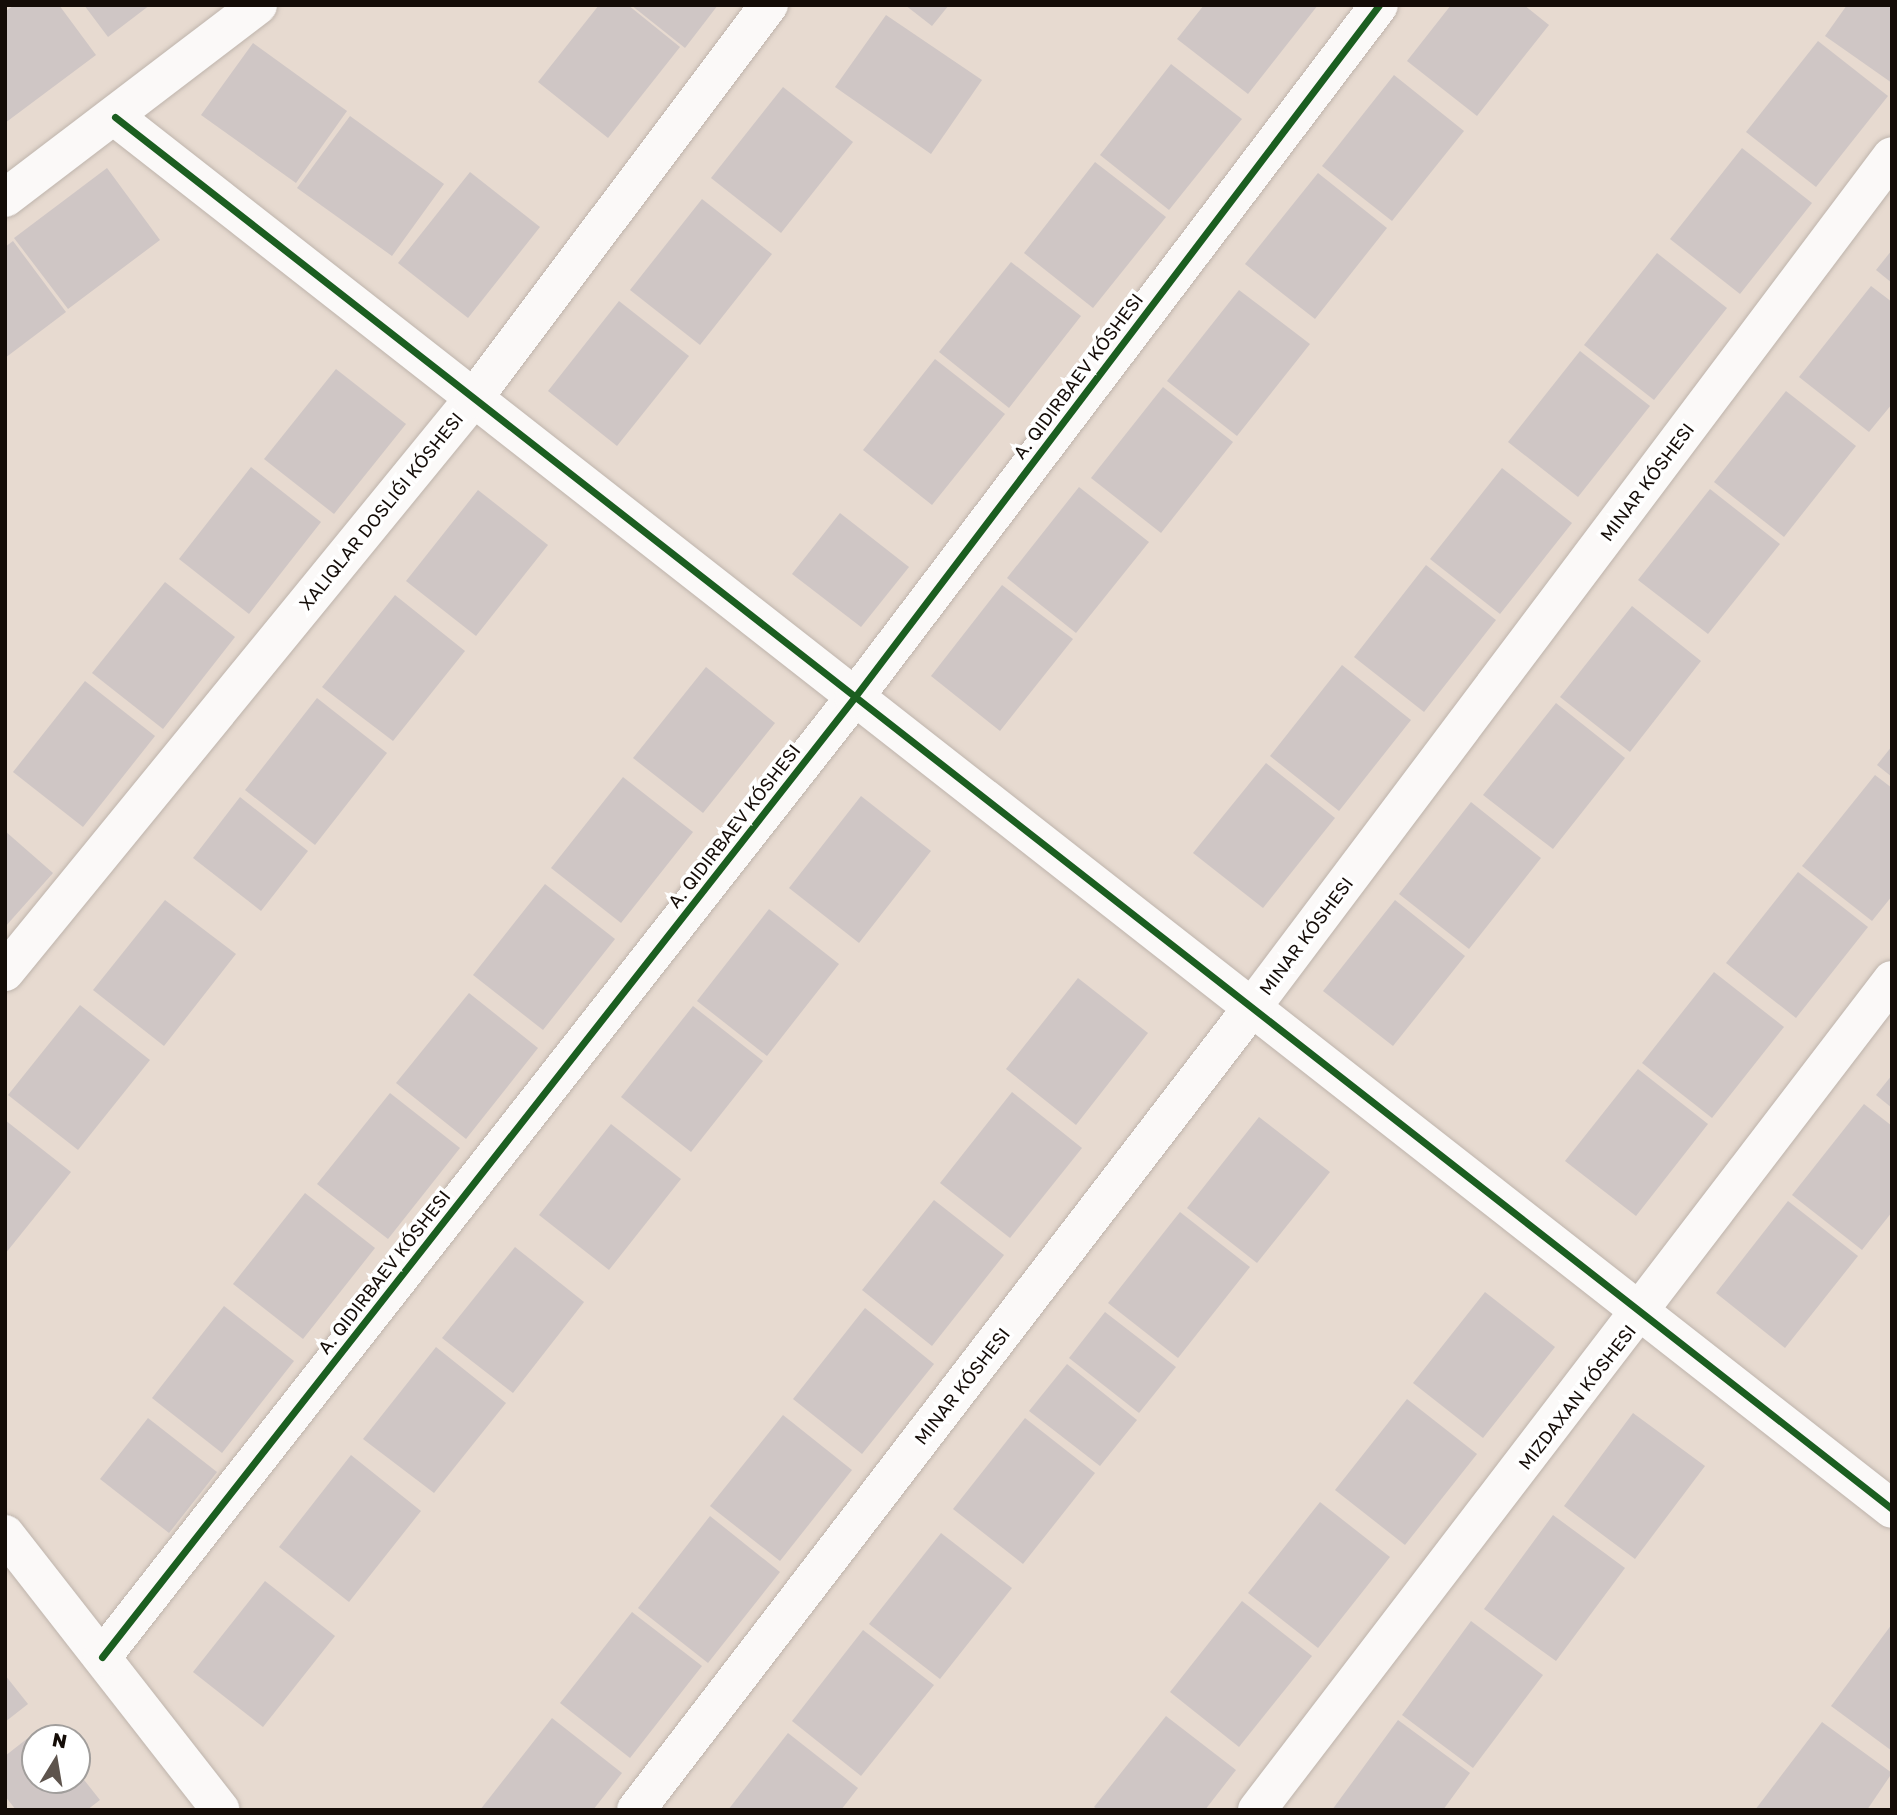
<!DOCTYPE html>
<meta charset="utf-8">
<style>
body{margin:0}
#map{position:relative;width:1897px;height:1815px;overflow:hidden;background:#e7dad0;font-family:"Golos Text",sans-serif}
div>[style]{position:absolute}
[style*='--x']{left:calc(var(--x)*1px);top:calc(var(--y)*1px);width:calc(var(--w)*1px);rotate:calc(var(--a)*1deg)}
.building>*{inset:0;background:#cfc6c5}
.roads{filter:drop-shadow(0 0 2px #beb4ac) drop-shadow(0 0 2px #beb4ac)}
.minor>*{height:38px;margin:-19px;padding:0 19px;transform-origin:19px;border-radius:19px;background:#fbf9f8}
.cycleway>*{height:7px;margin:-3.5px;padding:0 3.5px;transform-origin:3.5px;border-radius:3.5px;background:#1b5e20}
span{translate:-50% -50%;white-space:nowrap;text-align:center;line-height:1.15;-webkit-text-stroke:7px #fff;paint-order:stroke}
.street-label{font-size:18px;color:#140c07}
.frame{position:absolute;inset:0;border:7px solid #140c07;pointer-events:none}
.north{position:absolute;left:21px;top:1724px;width:70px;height:70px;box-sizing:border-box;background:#fff;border:2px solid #a19e9c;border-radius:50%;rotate:11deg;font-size:19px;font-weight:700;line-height:28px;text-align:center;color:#140c07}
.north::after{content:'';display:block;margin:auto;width:24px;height:32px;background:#5e544d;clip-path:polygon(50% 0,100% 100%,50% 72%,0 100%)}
</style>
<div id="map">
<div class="building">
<i style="clip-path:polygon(14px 5px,59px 5px,96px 55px,5px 123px,5px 12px)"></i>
<i style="clip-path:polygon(84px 5px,150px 5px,108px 37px)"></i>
<i style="clip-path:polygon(599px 5px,628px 5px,680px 47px,608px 138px,538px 82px)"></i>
<i style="clip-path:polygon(631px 5px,718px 5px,685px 48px)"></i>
<i style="clip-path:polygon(905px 5px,949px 5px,932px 26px)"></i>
<i style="clip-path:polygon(1204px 5px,1318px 5px,1248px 94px,1177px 39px)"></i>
<i style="clip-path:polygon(1451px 5px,1524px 5px,1549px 25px,1477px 116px,1407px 61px)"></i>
<i style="clip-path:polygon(1847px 5px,1892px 5px,1892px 83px,1825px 36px)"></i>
<i style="clip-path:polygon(886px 15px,982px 80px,931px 154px,835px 87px)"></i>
<i style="clip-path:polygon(1818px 41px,1888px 96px,1816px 187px,1746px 132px)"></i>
<i style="clip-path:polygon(253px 43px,347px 111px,296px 183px,201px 115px)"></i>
<i style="clip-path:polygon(1171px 64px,1242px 119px,1169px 210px,1100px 155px)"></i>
<i style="clip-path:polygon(1394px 75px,1464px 131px,1392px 221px,1322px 166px)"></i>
<i style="clip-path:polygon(783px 87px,853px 142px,781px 233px,711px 178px)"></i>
<i style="clip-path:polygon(350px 116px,444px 184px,392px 256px,297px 188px)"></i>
<i style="clip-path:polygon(1742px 148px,1812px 203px,1740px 294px,1670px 239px)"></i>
<i style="clip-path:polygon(1095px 162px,1166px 217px,1093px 308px,1024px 253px)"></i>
<i style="clip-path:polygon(107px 168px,160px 240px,68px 309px,14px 238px)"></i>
<i style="clip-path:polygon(470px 172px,540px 227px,468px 318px,398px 263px)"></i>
<i style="clip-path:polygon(1318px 173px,1387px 228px,1315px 319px,1245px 264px)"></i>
<i style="clip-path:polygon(702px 199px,772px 254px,700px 345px,630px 290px)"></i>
<i style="clip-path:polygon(13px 241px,66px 312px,5px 358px,5px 247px)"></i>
<i style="clip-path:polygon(1892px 250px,1892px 283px,1876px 270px)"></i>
<i style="clip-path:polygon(1657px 253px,1727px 308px,1654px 400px,1584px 345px)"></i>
<i style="clip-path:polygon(1011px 262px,1081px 316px,1009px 408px,939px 352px)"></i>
<i style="clip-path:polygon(1871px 286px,1892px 302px,1892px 404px,1869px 432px,1799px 377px)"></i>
<i style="clip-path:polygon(1239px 290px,1310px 344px,1237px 436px,1167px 381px)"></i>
<i style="clip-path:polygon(619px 301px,689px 356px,617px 446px,548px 391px)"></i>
<i style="clip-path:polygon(1580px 351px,1650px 406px,1578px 497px,1508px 442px)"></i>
<i style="clip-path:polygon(935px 359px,1005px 414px,932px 505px,863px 450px)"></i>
<i style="clip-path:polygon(336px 369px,406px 424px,334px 514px,264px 459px)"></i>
<i style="clip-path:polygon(1163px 387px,1233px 442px,1161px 533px,1091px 478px)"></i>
<i style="clip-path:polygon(1786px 391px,1856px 446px,1784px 537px,1714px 482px)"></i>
<i style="clip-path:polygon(251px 467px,321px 522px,249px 614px,179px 559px)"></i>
<i style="clip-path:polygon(1502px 468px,1572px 523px,1500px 614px,1430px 559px)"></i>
<i style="clip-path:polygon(1079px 487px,1149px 542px,1076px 633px,1007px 578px)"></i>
<i style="clip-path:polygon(1710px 489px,1780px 544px,1708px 634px,1638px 580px)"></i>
<i style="clip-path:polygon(478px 490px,548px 545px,476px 636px,406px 581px)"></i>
<i style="clip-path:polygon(840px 513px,909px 567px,861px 627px,792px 574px)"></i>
<i style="clip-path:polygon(1426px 565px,1496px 620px,1424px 712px,1354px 657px)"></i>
<i style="clip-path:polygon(165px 582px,235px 637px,163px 729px,92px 673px)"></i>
<i style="clip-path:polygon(1002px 585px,1073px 639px,1000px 731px,931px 676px)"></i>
<i style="clip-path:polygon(395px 595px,465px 651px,393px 741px,322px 687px)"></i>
<i style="clip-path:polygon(1632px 606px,1701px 661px,1630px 752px,1560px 697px)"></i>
<i style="clip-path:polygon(1342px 665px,1411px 720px,1339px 811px,1270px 756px)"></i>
<i style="clip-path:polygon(706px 667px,775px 723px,703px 813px,633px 758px)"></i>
<i style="clip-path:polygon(85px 681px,155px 736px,83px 827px,13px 772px)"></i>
<i style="clip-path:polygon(317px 698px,387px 753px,315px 845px,245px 790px)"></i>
<i style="clip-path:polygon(1556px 703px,1625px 758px,1553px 849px,1483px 795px)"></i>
<i style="clip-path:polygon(1892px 746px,1892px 777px,1877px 765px)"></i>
<i style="clip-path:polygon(1266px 763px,1335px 818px,1263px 908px,1193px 853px)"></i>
<i style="clip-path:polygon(1875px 775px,1892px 788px,1892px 896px,1872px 921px,1802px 866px)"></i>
<i style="clip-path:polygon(623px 777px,693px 832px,621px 923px,551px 868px)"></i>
<i style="clip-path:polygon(861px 796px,931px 851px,859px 943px,789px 888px)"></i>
<i style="clip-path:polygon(240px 797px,308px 851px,261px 911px,193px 858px)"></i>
<i style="clip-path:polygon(1471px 802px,1541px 858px,1469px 949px,1399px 894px)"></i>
<i style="clip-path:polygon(5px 831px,53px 873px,5px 927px)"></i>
<i style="clip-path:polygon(1798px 872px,1868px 927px,1796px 1018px,1726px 963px)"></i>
<i style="clip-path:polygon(545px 884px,615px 939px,543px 1030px,473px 975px)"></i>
<i style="clip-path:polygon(165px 900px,236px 954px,164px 1046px,93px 990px)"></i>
<i style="clip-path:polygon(1395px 900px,1465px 956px,1393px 1046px,1323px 991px)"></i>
<i style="clip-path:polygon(769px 909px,839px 964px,767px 1056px,697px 1001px)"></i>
<i style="clip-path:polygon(1714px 972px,1784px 1027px,1712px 1118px,1642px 1063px)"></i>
<i style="clip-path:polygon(1078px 978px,1148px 1033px,1076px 1125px,1006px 1069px)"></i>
<i style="clip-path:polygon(469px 993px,538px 1048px,466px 1139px,396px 1083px)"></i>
<i style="clip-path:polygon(80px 1005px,150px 1060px,78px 1150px,8px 1095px)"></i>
<i style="clip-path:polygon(693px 1006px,763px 1061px,691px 1152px,621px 1097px)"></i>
<i style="clip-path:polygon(1638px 1069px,1708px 1124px,1636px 1216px,1565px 1161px)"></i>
<i style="clip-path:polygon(1892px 1075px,1892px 1108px,1876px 1095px)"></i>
<i style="clip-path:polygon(1012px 1092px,1082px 1148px,1010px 1238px,940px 1183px)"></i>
<i style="clip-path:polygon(390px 1093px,460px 1148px,388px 1239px,317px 1184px)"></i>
<i style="clip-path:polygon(1864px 1104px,1892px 1126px,1892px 1212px,1862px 1250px,1792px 1195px)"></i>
<i style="clip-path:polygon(1259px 1117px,1330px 1172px,1257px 1263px,1187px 1208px)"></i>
<i style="clip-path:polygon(5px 1120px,71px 1172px,5px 1254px)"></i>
<i style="clip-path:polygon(611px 1124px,681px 1179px,609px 1270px,539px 1215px)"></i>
<i style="clip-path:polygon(305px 1193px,375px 1248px,303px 1339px,233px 1284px)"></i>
<i style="clip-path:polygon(934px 1200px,1004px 1255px,932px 1346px,862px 1290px)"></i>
<i style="clip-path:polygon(1788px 1201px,1858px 1256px,1785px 1348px,1716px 1293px)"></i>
<i style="clip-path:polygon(1180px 1212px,1250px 1267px,1178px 1358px,1108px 1303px)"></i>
<i style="clip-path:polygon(515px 1247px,584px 1302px,513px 1393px,442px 1338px)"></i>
<i style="clip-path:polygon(1485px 1292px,1555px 1347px,1483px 1438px,1413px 1383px)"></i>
<i style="clip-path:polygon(224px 1306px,294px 1361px,222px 1453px,152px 1398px)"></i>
<i style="clip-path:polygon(865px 1308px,934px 1364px,862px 1454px,793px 1399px)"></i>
<i style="clip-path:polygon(1105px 1312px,1176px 1367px,1139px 1413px,1069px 1358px)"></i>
<i style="clip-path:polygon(436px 1347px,506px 1403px,434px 1493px,363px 1439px)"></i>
<i style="clip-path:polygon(1067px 1364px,1137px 1420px,1100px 1466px,1029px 1411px)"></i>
<i style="clip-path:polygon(1407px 1399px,1477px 1454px,1405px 1545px,1335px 1490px)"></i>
<i style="clip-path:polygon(1633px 1413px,1705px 1466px,1635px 1559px,1564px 1506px)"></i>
<i style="clip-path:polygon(783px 1415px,852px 1470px,780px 1561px,710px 1506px)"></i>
<i style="clip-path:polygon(148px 1418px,217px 1472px,169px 1533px,100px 1479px)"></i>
<i style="clip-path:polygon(1025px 1418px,1095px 1473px,1023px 1564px,953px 1509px)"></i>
<i style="clip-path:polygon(351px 1455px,421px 1511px,349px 1602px,279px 1547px)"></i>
<i style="clip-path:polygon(1320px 1502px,1390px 1557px,1318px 1648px,1248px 1593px)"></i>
<i style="clip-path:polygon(1553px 1515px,1625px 1568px,1556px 1661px,1484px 1609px)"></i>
<i style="clip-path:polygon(710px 1516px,780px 1572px,708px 1663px,638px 1608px)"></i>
<i style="clip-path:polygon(941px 1533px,1012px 1588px,940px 1679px,869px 1624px)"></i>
<i style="clip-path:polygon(265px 1581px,335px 1636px,263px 1727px,193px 1672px)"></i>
<i style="clip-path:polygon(1242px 1601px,1312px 1656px,1239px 1747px,1170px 1692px)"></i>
<i style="clip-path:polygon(632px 1612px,702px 1666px,630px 1758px,560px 1703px)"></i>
<i style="clip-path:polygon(1471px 1621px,1543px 1675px,1473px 1768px,1402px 1715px)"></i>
<i style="clip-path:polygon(1892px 1624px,1892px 1751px,1831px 1706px)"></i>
<i style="clip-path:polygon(863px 1630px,934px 1685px,861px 1776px,792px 1721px)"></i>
<i style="clip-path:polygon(5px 1675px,28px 1704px,5px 1722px)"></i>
<i style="clip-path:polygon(1166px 1716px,1236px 1770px,1205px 1810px,1098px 1810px,1094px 1807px)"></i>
<i style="clip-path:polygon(552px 1718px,622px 1773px,593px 1810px,480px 1810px)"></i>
<i style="clip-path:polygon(1398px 1720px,1470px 1773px,1443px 1810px,1332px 1810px)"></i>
<i style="clip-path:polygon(1822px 1722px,1892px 1773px,1867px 1810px,1755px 1810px)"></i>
<i style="clip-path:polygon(42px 1727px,51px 1738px,35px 1738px,35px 1780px,77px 1780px,77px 1771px,100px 1800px,87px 1810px,16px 1810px,5px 1796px,5px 1756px)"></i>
<i style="clip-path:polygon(788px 1733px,858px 1788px,841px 1810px,728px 1810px)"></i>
</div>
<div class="roads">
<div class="minor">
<i style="--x:115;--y:117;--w:2257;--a:38.07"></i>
<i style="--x:5;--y:198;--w:318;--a:-37.3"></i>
<i style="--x:5;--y:972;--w:740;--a:-50.76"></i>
<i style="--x:473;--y:399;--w:493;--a:-53.1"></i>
<i style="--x:5;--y:1534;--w:350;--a:52"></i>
<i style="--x:102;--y:1657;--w:1219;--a:-51.9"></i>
<i style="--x:854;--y:698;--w:869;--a:-52.85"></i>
<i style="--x:636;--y:1810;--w:1008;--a:-52.49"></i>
<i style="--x:1250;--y:1010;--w:1068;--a:-53.07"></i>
<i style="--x:1257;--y:1810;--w:1045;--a:-52.58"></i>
</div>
</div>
<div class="cycleway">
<i style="--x:115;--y:117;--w:2257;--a:38.07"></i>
<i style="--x:102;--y:1657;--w:1219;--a:-51.9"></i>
<i style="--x:854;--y:698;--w:869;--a:-52.85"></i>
</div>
<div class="street-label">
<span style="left:1078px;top:376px;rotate:-53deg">A. QIDIRBAEV KÓSHESI</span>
<span style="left:1647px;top:482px;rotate:-53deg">MINAR KÓSHESI</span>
<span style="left:381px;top:511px;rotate:-51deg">XALIQLAR DOSLIǴI KÓSHESI</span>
<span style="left:734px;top:826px;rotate:-52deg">A. QIDIRBAEV KÓSHESI</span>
<span style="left:1306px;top:936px;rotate:-53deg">MINAR KÓSHESI</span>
<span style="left:384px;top:1272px;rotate:-52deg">A. QIDIRBAEV KÓSHESI</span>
<span style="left:962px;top:1386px;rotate:-52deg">MINAR KÓSHESI</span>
<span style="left:1577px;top:1397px;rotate:-52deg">MIZDAXAN KÓSHESI</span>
</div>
<div class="frame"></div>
<div class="north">N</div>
</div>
